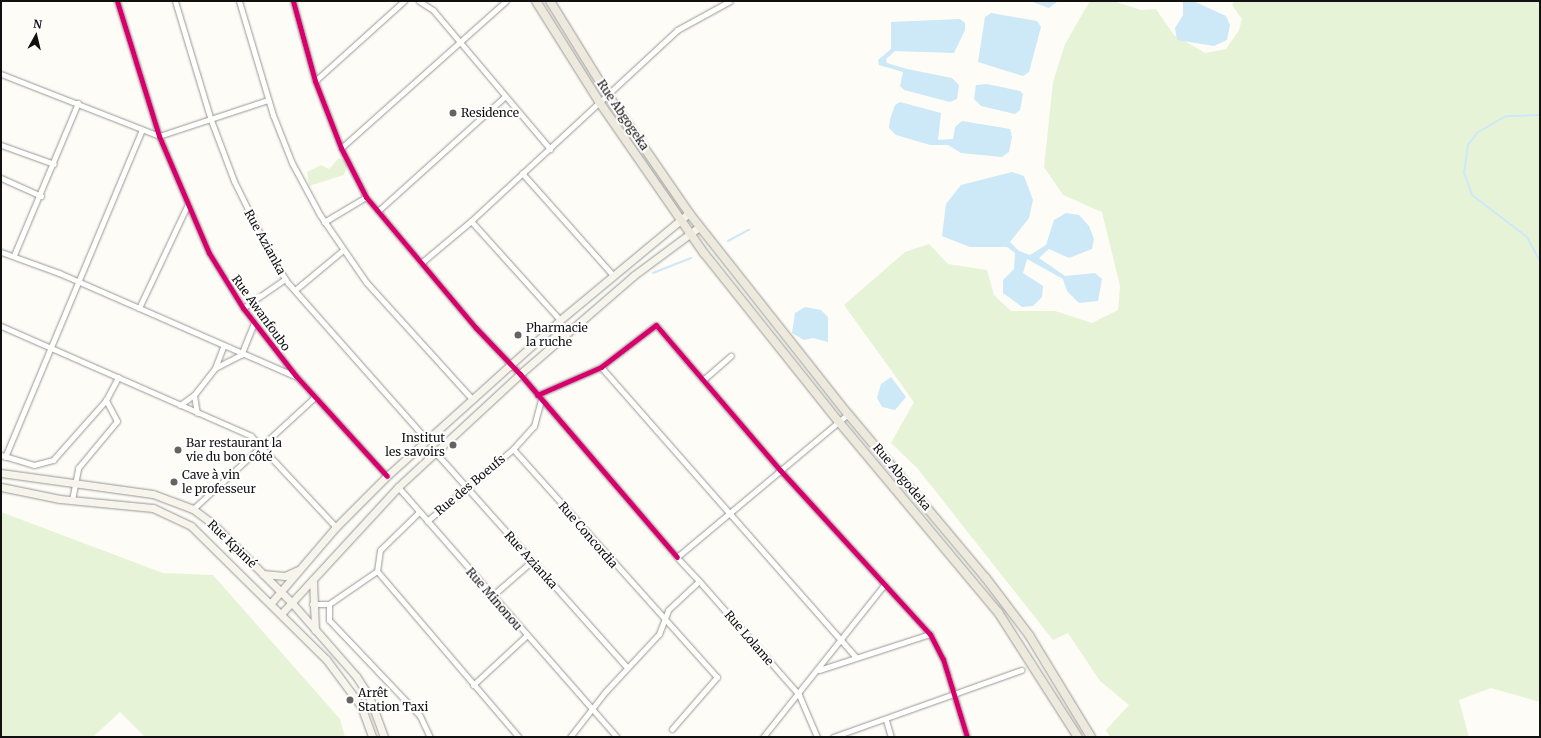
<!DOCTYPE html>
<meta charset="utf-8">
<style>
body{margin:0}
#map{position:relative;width:1541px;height:738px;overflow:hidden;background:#fdfcf7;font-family:Merriweather,serif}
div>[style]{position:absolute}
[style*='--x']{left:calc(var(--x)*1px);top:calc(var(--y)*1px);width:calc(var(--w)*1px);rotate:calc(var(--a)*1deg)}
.green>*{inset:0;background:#e7f3d7}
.water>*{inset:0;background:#cde8f7}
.stream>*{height:2px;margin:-1px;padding:0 1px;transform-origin:1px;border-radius:1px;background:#cde8f7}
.roads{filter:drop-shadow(0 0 1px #979795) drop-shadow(0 0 1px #979795)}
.street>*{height:5px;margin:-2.5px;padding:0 2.5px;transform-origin:2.5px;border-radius:2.5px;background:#fffffe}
.secondary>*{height:7px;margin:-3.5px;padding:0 3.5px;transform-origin:3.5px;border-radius:3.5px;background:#f6f4eb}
.primary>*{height:8px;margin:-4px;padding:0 4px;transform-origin:4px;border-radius:4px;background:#ede9dc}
.cycleway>*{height:5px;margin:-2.5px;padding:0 2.5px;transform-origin:2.5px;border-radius:2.5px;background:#d6006c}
.dots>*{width:11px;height:11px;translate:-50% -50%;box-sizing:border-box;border:2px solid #fff;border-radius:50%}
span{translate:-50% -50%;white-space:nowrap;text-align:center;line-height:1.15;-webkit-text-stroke:4px #fff;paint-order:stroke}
.poi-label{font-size:12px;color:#111}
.left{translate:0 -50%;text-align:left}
.right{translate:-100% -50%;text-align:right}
.street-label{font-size:12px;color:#111}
.frame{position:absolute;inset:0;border:2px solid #111;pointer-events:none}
.north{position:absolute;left:16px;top:16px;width:40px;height:40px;-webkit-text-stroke:3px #fff;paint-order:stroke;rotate:8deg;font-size:11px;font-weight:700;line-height:16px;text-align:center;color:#111}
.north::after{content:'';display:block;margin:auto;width:14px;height:18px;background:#111;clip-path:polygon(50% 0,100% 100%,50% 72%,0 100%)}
</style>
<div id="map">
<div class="green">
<i style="clip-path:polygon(1090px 1px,1113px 1px,1141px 10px,1156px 9px,1174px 35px,1205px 53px,1226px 49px,1239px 30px,1242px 19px,1232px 5px,1235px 1px,1540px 1px,1540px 702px,1491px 688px,1459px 700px,1469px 737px,1110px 737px,1106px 730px,1129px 705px,1100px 681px,1068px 633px,1053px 640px,918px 469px,891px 443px,914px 402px,844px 305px,905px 252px,929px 244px,948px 264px,987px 270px,994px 295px,1011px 311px,1055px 311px,1092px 323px,1118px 310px,1120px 286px,1102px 212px,1063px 195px,1044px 167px,1053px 82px,1065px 44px)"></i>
<i style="clip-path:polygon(339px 158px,348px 163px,344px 175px,309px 186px,307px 172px,321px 165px,329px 169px)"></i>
<i style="clip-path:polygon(1px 512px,163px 573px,213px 575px,340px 719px,345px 737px,145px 737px,120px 712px,93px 737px,1px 737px)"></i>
</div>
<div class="water">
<i style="clip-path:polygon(1030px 1px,1058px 1px,1049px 8px)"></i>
<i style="clip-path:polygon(1183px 1px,1193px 1px,1226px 16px,1230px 25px,1227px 40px,1214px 46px,1177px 40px,1175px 28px,1183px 15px)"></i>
<i style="clip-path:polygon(991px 13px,1037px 21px,1041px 27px,1029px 72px,1023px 76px,978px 62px,985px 17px)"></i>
<i style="clip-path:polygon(960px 19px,965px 23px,965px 30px,954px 53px,895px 51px,886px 59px,887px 63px,907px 69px,952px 78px,959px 85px,957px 99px,950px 102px,904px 90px,900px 86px,903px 72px,879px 65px,878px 60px,891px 49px,891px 22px)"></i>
<i style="clip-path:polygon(987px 84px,1020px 91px,1023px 94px,1020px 110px,1015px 114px,981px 106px,974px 99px,976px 85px)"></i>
<i style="clip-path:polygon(900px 102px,941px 113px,938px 140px,953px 139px,955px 127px,962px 121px,1010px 129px,1012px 137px,1009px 152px,1002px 157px,961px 153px,948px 145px,930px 145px,896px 135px,889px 128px,890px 119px,895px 105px)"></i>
<i style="clip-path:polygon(1012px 172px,1024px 176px,1033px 200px,1029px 218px,1010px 242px,1019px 251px,1030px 255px,1046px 245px,1054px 220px,1066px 213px,1079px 215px,1089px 226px,1094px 239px,1092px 249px,1069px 258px,1049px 249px,1039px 258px,1065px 276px,1095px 273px,1102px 279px,1098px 301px,1079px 303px,1067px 291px,1063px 279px,1027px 259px,1023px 273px,1043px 286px,1042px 297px,1033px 306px,1022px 307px,1003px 293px,1003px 280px,1014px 269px,1015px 253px,1007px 247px,970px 247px,942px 236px,946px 204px,961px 185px)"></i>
<i style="clip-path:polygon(805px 307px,821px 310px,828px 317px,828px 342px,813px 338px,804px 340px,792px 333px,795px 313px)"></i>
<i style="clip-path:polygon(891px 377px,906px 397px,895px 410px,882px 407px,877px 398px,881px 384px)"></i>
</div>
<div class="stream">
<i style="--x:1540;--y:115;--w:34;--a:178"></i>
<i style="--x:1506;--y:116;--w:32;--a:150"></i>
<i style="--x:1478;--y:132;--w:16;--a:128"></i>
<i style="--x:1468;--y:145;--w:27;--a:98"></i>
<i style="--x:1464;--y:172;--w:24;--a:71"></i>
<i style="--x:1472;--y:195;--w:69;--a:37.4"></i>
<i style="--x:1527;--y:237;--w:27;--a:62"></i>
<i style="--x:728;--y:241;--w:24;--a:-28"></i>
<i style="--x:653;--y:273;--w:41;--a:-21.5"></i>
</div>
<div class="roads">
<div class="street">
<i style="--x:117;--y:1;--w:141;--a:72.7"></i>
<i style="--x:159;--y:136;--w:127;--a:66.9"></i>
<i style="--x:209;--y:253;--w:65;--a:58.3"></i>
<i style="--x:243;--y:308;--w:86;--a:52.1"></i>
<i style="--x:296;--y:376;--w:135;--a:47.7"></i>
<i style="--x:175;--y:1;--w:124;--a:73.2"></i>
<i style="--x:211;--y:120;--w:65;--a:69.3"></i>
<i style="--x:234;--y:181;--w:88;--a:63.7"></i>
<i style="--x:273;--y:260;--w:27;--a:57"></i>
<i style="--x:288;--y:283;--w:210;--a:48.5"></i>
<i style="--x:239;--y:1;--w:119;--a:73.4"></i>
<i style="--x:273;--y:115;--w:52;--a:68.4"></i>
<i style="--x:292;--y:163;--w:59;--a:61.7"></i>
<i style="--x:320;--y:215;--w:81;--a:55.5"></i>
<i style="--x:366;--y:282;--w:159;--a:47.8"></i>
<i style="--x:293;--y:1;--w:83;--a:74.6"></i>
<i style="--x:315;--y:81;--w:72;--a:68.8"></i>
<i style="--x:341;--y:148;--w:55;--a:63"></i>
<i style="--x:366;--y:197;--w:171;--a:50"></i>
<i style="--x:476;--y:328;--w:64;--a:46.3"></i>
<i style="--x:520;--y:374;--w:241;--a:49.4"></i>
<i style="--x:419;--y:1;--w:17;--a:33"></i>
<i style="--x:433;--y:10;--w:182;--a:49.9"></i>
<i style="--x:1;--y:74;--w:170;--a:21.4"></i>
<i style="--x:159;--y:136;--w:115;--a:-18.3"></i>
<i style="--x:315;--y:81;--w:120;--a:-42"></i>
<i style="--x:1;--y:145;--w:56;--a:19.7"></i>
<i style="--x:341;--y:148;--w:221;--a:-41.7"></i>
<i style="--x:522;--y:173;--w:137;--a:48.3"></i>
<i style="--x:1;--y:178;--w:44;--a:24.2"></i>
<i style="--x:378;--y:211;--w:170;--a:-42.1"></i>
<i style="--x:471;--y:221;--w:133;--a:48"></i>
<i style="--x:324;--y:222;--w:49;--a:-30.8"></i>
<i style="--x:1;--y:252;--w:62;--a:19.9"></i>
<i style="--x:59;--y:273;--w:257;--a:23.6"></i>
<i style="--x:14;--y:255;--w:165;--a:-67.2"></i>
<i style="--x:421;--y:263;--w:65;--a:-40"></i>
<i style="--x:471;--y:221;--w:281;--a:-42.8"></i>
<i style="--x:677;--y:30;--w:60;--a:-28.7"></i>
<i style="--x:295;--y:290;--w:62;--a:-39.8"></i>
<i style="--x:139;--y:308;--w:113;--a:-64.8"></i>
<i style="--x:243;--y:308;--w:51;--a:-34.6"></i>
<i style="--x:1;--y:326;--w:273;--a:23.7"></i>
<i style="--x:251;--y:436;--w:125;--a:47"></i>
<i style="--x:601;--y:367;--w:386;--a:48.7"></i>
<i style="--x:215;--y:368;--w:22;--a:-69"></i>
<i style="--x:703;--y:380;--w:37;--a:-41"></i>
<i style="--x:194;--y:395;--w:18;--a:81"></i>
<i style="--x:537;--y:395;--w:70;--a:-23.6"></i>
<i style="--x:601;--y:367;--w:69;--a:-37.4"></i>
<i style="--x:656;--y:325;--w:191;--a:49.5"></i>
<i style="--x:780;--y:470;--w:222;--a:47.6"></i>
<i style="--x:930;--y:634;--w:28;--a:63"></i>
<i style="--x:943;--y:659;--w:82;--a:72.9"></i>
<i style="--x:180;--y:405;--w:17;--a:-36"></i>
<i style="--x:194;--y:395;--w:34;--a:-52"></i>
<i style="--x:215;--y:368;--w:29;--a:-27"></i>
<i style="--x:241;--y:355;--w:35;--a:-68"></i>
<i style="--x:513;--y:449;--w:306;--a:48.2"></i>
<i style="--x:717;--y:677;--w:69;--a:130.9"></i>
<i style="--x:436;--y:453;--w:287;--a:48.3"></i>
<i style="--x:1;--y:455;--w:34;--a:17"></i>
<i style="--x:34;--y:465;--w:20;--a:-15"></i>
<i style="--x:53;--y:460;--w:80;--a:-48.5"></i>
<i style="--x:106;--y:400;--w:26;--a:-62"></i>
<i style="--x:5;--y:457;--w:355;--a:-67.3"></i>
<i style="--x:398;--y:487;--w:332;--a:48.8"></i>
<i style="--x:72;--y:500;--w:33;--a:-79"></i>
<i style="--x:78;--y:468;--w:61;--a:-50.3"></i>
<i style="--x:117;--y:421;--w:24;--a:-118"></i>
<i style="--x:193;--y:509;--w:166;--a:-42.6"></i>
<i style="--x:419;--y:512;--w:54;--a:135.7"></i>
<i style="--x:380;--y:550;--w:21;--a:98"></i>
<i style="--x:377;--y:571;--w:218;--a:49.5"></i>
<i style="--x:427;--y:521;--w:112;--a:-39.9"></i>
<i style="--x:513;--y:449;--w:31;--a:-48"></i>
<i style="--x:534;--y:426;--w:28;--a:-75"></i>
<i style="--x:377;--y:571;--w:58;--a:145.5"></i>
<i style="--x:329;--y:604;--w:16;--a:90"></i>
<i style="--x:329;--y:620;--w:132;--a:46.5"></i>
<i style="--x:420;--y:716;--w:23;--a:65"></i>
<i style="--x:699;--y:581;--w:152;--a:48.7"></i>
<i style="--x:799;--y:695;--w:46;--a:66.8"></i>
<i style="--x:492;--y:596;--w:53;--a:-41.2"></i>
<i style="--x:312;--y:604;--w:17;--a:0"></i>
<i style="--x:819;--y:670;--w:117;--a:-18"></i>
<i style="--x:473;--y:685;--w:72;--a:-42.8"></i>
<i style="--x:886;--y:720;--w:18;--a:74"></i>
<i style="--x:570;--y:737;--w:58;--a:-52"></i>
<i style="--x:606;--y:691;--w:78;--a:-47.1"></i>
<i style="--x:659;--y:634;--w:26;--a:-69"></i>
<i style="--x:668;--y:610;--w:42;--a:-43.1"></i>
<i style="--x:699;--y:581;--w:33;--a:-133"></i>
<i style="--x:677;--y:557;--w:223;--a:-39.9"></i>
<i style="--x:763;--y:737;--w:193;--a:-51.5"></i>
<i style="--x:833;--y:737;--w:200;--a:-19.6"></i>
</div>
<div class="secondary">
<i style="--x:1;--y:473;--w:153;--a:7.9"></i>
<i style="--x:153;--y:494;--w:43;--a:20.6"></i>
<i style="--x:193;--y:509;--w:26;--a:37"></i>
<i style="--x:214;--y:525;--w:110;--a:45"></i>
<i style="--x:292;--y:603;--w:97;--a:48.8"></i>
<i style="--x:356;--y:676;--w:24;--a:57"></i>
<i style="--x:369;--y:696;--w:44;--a:69.9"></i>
<i style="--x:1;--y:487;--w:60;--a:11.5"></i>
<i style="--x:60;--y:499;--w:93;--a:5.5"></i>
<i style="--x:153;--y:508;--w:42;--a:25.3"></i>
<i style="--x:191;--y:526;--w:190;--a:44.6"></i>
<i style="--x:326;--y:659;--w:59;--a:53.3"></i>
<i style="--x:361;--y:706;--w:33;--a:70"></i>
<i style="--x:263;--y:574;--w:22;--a:5"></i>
<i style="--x:285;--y:576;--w:14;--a:-25"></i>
<i style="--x:313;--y:580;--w:50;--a:87.7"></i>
<i style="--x:271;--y:603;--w:100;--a:-49.5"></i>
<i style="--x:336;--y:527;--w:72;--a:-45"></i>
<i style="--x:387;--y:476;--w:233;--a:-42"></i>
<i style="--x:560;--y:320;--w:168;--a:-39.7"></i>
<i style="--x:281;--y:614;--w:173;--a:-47.3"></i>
<i style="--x:398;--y:487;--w:166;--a:-42.8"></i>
<i style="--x:520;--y:374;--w:150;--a:-40.9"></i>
<i style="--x:633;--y:276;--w:82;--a:-36.6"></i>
</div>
<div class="primary">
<i style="--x:536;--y:1;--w:120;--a:57.9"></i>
<i style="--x:600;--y:103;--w:183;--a:55.3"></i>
<i style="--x:704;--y:253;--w:216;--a:51.4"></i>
<i style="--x:839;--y:422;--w:248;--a:50.1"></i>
<i style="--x:998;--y:612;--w:148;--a:57.4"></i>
<i style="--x:550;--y:1;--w:110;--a:58.3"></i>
<i style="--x:608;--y:95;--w:143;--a:55.5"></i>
<i style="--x:689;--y:213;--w:256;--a:51.7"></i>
<i style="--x:848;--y:414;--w:213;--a:50"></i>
<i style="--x:985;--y:577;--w:73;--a:52.8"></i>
<i style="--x:1029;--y:635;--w:119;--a:58.7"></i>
</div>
</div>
<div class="cycleway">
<i style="--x:117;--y:1;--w:141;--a:72.7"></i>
<i style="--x:159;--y:136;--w:127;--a:66.9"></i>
<i style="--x:209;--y:253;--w:65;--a:58.3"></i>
<i style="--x:243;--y:308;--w:86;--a:52.1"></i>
<i style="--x:296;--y:376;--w:135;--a:47.7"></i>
<i style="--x:293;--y:1;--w:83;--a:74.6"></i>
<i style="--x:315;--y:81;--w:72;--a:68.8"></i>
<i style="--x:341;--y:148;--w:55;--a:63"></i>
<i style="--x:366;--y:197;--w:171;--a:50"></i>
<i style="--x:476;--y:328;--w:64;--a:46.3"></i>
<i style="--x:520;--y:374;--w:241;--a:49.4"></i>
<i style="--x:537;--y:395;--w:70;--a:-23.6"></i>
<i style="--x:601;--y:367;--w:69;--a:-37.4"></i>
<i style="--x:656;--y:325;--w:191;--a:49.5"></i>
<i style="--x:780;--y:470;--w:222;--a:47.6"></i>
<i style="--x:930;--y:634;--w:28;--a:63"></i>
<i style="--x:943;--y:659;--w:82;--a:72.9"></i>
</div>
<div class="dots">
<i style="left:453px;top:113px;background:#646362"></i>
<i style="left:518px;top:335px;background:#646362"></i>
<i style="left:453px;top:445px;background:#646362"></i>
<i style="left:178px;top:450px;background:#646362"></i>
<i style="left:174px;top:482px;background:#646362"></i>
<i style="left:350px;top:700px;background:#646362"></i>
</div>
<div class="poi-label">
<span class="left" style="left:461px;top:113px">Residence</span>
<span class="left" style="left:526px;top:335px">Pharmacie<br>la ruche</span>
<span class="right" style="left:445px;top:445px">Institut<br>les savoirs</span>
<span class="left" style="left:186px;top:450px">Bar restaurant la<br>vie du bon côté</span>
<span class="left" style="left:182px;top:482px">Cave à vin<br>le professeur</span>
<span class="left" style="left:358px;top:700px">Arrêt<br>Station Taxi</span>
</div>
<div class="street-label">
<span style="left:623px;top:115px;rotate:56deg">Rue Abgogeka</span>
<span style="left:265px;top:242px;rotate:61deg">Rue Azianka</span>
<span style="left:261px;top:313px;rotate:54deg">Rue Awanfoubo</span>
<span style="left:902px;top:477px;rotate:50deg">Rue Abgodeka</span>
<span style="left:470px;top:485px;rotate:-40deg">Rue des Boeufs</span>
<span style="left:588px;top:535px;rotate:49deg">Rue Concordia</span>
<span style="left:232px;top:544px;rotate:44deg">Rue Kpimé</span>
<span style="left:531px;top:560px;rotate:48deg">Rue Azianka</span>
<span style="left:494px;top:599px;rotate:49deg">Rue Minonou</span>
<span style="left:749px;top:638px;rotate:49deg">Rue Lolame</span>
</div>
<div class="frame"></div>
<div class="north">N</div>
</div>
